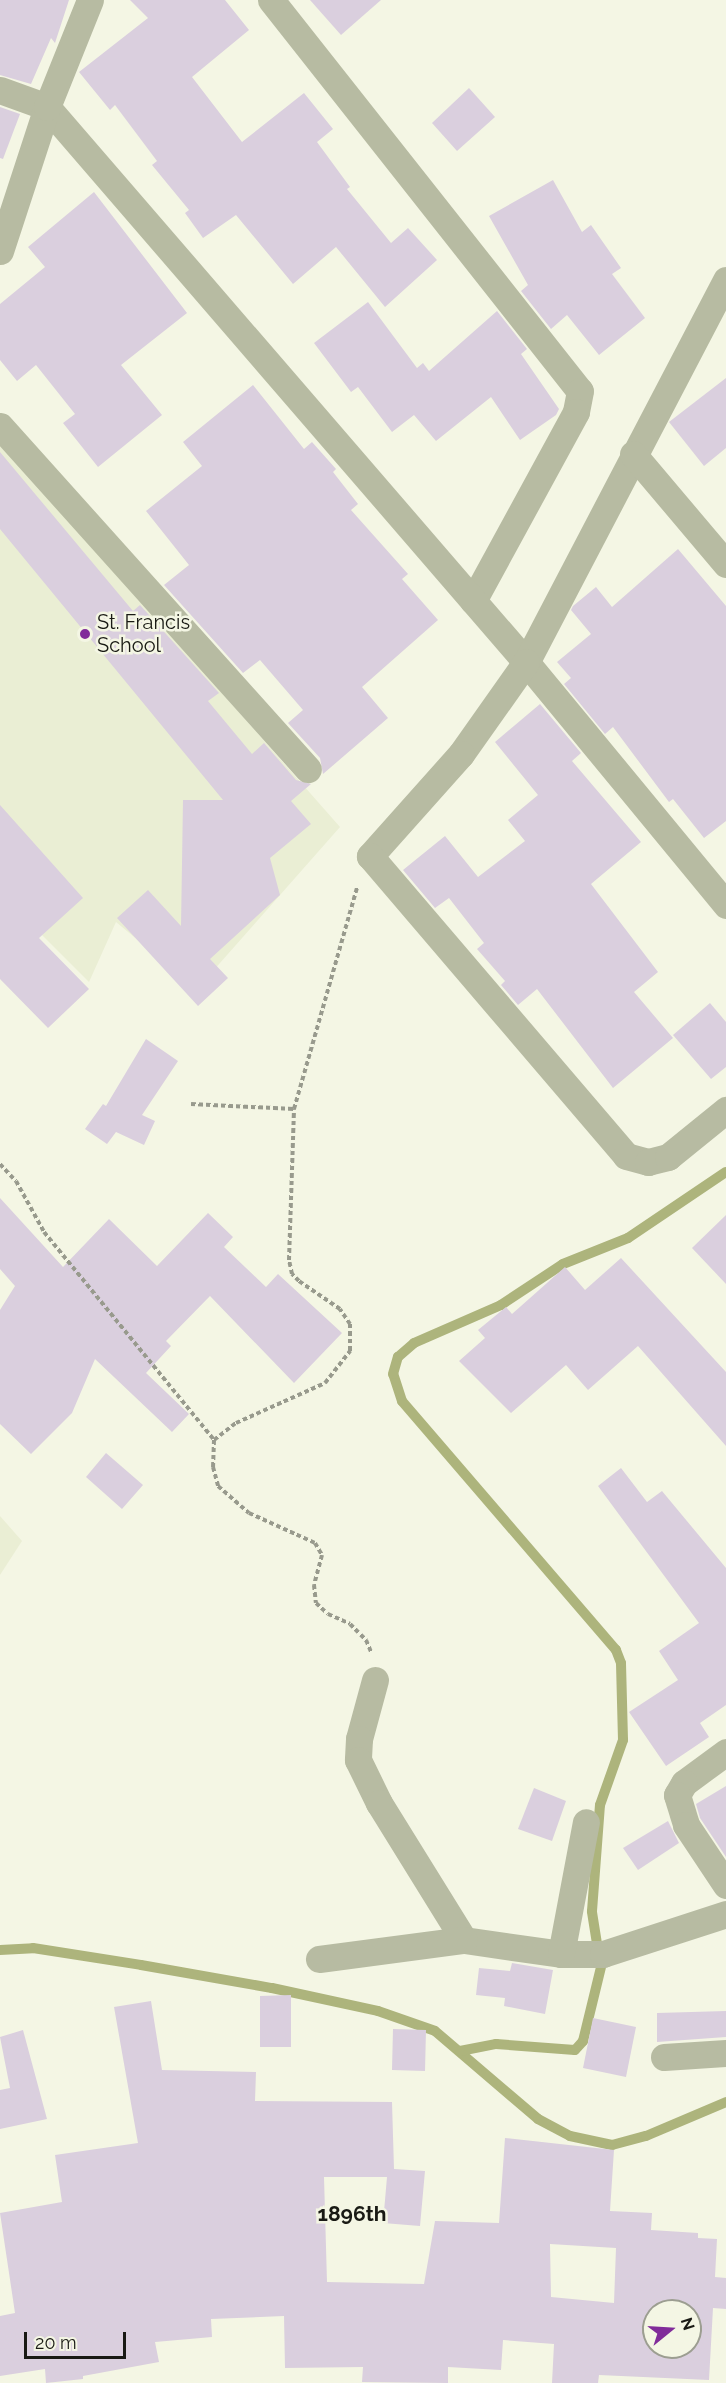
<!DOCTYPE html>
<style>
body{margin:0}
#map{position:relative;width:726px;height:2383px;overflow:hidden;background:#f4f6e4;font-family:Raleway,sans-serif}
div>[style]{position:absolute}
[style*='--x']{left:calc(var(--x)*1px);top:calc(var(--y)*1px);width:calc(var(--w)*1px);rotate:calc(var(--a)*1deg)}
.built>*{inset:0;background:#eaeed4}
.stream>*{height:10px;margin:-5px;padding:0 5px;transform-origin:5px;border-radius:5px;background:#adb47c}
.building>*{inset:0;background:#dacfde}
.path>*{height:4px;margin-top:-2px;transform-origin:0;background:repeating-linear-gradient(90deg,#989a8d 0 4.5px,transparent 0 7.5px)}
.minor>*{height:27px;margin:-13.5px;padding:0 13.5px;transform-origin:13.5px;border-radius:13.5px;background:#b7bba2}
.dots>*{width:16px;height:16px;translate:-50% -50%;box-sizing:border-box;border:3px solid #f4f6e4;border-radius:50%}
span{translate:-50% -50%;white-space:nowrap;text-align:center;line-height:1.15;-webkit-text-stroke:5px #f4f6e4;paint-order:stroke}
.poi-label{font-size:20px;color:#191a14}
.left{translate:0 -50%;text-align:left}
.neighbourhood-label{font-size:21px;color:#191a14;font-weight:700}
.north{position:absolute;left:642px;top:2299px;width:60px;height:60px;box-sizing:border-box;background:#f4f6e4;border:2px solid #9c9e91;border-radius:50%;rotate:72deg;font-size:16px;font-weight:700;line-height:24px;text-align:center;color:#191a14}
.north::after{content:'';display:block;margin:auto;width:21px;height:27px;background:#812c9a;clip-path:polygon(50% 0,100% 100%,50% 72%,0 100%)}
.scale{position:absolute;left:24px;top:2332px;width:102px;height:27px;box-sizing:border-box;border:3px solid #191a14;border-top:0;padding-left:8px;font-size:18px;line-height:21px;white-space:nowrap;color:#191a14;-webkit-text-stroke:4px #f4f6e4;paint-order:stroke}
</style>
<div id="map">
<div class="built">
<i style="clip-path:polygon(0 441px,340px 827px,197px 989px,116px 922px,89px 982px,0 893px)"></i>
<i style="clip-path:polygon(0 1516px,22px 1541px,0 1575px)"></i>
</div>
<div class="stream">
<i style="--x:0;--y:1950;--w:33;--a:-3"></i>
<i style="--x:33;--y:1948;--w:109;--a:8.9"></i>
<i style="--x:141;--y:1965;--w:133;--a:10"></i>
<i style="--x:272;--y:1988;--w:108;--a:12.2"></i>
<i style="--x:378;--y:2011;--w:60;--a:19.3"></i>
<i style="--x:435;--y:2031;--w:135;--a:40.5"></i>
<i style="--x:538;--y:2119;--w:36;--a:28"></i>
<i style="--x:570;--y:2136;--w:43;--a:12.1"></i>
<i style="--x:612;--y:2145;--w:35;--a:-15"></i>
<i style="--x:646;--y:2136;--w:87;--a:-23"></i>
<i style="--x:598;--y:1950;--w:39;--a:-99"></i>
<i style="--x:592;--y:1911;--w:106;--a:-85.7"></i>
<i style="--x:600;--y:1805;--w:69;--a:-70.5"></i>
<i style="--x:623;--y:1740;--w:77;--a:-91.5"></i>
<i style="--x:621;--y:1663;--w:14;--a:-111"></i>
<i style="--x:616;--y:1650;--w:328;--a:-130.7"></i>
<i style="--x:402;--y:1401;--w:28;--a:-108"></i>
<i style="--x:393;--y:1374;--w:18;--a:-74"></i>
<i style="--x:398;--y:1357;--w:21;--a:-41"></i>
<i style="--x:414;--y:1343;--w:95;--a:-23.6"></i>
<i style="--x:501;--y:1305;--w:74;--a:-33.5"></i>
<i style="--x:563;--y:1264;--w:70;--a:-21.8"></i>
<i style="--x:628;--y:1238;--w:118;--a:-34"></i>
<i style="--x:460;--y:2051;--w:37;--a:-11"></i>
<i style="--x:496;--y:2044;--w:79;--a:4.3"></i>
<i style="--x:575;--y:2050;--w:12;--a:-48"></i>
<i style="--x:583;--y:2041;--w:76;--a:-76.3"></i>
</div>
<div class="building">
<i style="clip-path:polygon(0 0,69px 0,55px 43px,51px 38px,31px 84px,0 75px)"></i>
<i style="clip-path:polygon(130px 0,225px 0,249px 30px,192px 77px,242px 142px,304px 93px,333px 129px,317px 142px,350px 187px,347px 189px,391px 243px,408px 228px,437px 260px,385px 307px,336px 247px,293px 284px,236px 215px,203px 238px,185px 213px,189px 210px,152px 165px,157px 161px,115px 105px,110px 110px,79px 72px,148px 18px)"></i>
<i style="clip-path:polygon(310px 0,381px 0,341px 35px)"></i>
<i style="clip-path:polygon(469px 88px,495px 117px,457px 151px,432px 123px)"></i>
<i style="clip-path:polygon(0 107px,20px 114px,3px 159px,0 158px)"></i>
<i style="clip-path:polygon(553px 180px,582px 232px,591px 225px,621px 268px,612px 274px,645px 318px,599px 355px,567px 315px,551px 329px,521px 291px,528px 285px,489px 216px)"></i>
<i style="clip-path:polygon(94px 192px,187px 313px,121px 365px,162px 415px,98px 467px,63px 423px,75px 414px,36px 365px,17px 381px,0 360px,0 304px,45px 267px,28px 247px)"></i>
<i style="clip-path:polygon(368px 302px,417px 368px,423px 363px,429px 371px,497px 311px,527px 349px,521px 354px,559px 409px,556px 415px,520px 440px,491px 397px,436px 441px,414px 415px,392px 432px,358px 387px,351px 392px,314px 343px)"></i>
<i style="clip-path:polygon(726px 378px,726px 448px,704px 466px,669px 422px)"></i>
<i style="clip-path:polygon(253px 385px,304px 449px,312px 442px,336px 469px,333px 472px,358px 504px,351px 510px,408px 574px,402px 579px,438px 620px,362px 687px,388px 718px,323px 774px,320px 758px,288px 723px,303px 710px,260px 660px,243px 673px,164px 585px,189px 565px,146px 511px,202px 466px,183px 442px)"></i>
<i style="clip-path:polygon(0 452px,133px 611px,140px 605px,219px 693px,208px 701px,252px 754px,264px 743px,296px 780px,311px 784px,291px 801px,311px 824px,270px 858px,280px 895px,210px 959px,228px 978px,198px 1006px,117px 918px,148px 890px,181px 926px,183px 800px,223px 800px,0 529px)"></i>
<i style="clip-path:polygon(678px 549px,726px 606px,726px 821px,704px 838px,673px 799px,669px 802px,613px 727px,605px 734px,564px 684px,571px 678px,557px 662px,591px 634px,571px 610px,573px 606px,596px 587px,612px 607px)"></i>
<i style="clip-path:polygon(540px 704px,581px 753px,572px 761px,641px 842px,591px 884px,658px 972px,634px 992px,673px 1038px,613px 1088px,537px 989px,518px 1005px,501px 985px,505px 981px,477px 949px,484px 943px,449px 898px,435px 908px,403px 870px,445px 836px,478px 877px,525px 841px,508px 820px,538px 795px,495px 742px)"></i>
<i style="clip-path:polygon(0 805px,83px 898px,39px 938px,89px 989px,48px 1028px,0 979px)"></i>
<i style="clip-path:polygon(710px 1003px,726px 1022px,726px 1067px,711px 1079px,673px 1035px)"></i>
<i style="clip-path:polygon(146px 1039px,178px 1061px,142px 1115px,155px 1121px,144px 1145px,116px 1132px,107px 1144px,85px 1129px,103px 1104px,106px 1106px)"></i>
<i style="clip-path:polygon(0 1198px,63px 1267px,109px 1219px,157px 1266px,208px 1213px,233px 1237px,224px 1247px,266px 1287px,278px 1274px,342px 1333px,294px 1383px,210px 1296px,166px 1341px,171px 1346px,146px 1373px,189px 1414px,172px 1432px,95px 1359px,72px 1413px,31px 1454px,0 1424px,0 1310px,15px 1286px,0 1269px)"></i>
<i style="clip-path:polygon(726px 1215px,726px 1284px,692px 1248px)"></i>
<i style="clip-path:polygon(621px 1258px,726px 1372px,726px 1446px,638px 1346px,588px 1390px,566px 1365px,511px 1413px,459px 1361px,485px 1338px,478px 1330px,506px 1307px,512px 1314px,565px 1267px,585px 1290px)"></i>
<i style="clip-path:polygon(106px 1453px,143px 1485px,122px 1509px,86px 1477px)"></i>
<i style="clip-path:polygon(621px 1468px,647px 1502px,662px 1491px,726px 1568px,726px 1705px,700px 1723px,709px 1737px,666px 1766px,629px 1712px,678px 1680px,659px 1651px,699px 1623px,598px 1486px)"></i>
<i style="clip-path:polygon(726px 1786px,726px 1857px,700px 1818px,696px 1804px)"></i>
<i style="clip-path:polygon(534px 1788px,566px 1801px,552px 1841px,518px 1829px)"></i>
<i style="clip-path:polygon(668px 1821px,679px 1843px,638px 1870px,623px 1848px)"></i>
<i style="clip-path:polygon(512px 1963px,553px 1970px,545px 2014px,504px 2006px,505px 1998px,476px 1995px,479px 1968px,510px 1971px)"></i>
<i style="clip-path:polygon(291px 1995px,291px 2047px,260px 2047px,260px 1996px)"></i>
<i style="clip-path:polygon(evenodd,151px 2001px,162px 2070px,256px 2072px,255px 2101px,392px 2102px,394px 2169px,425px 2171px,420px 2226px,383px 2223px,387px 2177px,324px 2177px,327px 2282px,424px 2284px,435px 2221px,499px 2223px,505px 2138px,614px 2150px,610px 2211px,652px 2213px,651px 2230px,698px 2233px,698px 2238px,717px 2239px,715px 2277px,726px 2278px,726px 2309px,713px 2308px,709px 2380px,599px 2375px,598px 2383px,552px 2383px,554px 2344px,503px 2340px,501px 2370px,448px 2367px,448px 2383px,362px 2382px,363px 2367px,285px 2368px,284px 2316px,211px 2319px,212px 2337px,155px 2342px,159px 2362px,83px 2376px,83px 2379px,46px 2383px,45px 2369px,0 2376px,0 2316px,15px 2313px,0 2213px,62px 2202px,55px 2155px,138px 2143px,114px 2007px,151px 2001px,550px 2244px,616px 2248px,614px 2303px,551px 2297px,550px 2244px,151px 2001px,654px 2311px,690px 2311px,690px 2347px,654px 2347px,654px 2311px)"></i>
<i style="clip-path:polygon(726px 2011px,726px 2037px,657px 2042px,657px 2013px)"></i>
<i style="clip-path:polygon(593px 2018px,636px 2027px,626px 2077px,583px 2068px)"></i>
<i style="clip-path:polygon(393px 2029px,426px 2030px,425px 2071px,392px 2070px)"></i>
<i style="clip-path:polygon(23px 2030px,47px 2119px,0 2129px,0 2090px,10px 2088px,0 2037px)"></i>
</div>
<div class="path">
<i style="--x:191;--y:1104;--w:103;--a:2.8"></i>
<i style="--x:0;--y:1164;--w:23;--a:47"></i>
<i style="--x:16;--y:1181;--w:58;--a:61.2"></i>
<i style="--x:44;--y:1232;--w:269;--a:50.7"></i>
<i style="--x:214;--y:1440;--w:27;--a:92"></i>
<i style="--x:213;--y:1467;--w:20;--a:75"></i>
<i style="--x:218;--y:1486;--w:41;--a:41.1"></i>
<i style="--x:249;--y:1513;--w:72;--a:24.4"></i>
<i style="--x:315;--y:1543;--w:14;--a:60"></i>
<i style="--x:322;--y:1555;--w:31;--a:105"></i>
<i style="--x:314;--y:1585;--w:18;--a:84"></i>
<i style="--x:316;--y:1603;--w:16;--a:43"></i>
<i style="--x:328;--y:1614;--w:24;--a:24"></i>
<i style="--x:350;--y:1624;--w:23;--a:45"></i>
<i style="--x:366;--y:1640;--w:13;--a:67"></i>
<i style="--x:214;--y:1440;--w:28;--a:-38"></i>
<i style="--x:236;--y:1423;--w:98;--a:-24.2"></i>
<i style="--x:325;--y:1383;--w:41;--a:-52"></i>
<i style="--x:350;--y:1351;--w:27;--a:-90"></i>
<i style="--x:350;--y:1324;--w:18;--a:-124"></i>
<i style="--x:340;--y:1309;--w:50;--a:-145.7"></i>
<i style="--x:299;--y:1281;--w:10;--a:-135"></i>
<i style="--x:292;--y:1274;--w:14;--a:-102"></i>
<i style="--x:289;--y:1260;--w:151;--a:-88.1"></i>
<i style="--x:294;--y:1109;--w:230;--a:-74.1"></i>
</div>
<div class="minor">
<i style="--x:271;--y:0;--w:498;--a:51.7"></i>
<i style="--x:580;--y:391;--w:21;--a:101"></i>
<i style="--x:576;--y:412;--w:215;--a:118.6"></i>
<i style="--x:0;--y:90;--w:50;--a:19.9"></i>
<i style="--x:47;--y:107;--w:733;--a:49.2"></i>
<i style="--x:526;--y:662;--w:315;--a:50.5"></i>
<i style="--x:0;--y:251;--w:151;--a:-71.9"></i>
<i style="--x:47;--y:107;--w:115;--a:-68.1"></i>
<i style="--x:726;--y:280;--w:431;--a:117.6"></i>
<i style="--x:526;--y:662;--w:113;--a:125.2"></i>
<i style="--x:461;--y:754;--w:137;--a:131.7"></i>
<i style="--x:370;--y:856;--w:394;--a:49.5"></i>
<i style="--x:626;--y:1156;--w:23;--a:15"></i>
<i style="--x:648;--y:1162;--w:21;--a:-14"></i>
<i style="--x:668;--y:1157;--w:75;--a:-39"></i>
<i style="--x:0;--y:426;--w:461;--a:48.1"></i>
<i style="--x:633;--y:454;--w:144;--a:49.8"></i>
<i style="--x:375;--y:1680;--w:61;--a:105.2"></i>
<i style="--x:359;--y:1739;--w:21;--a:93"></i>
<i style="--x:358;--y:1760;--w:48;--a:64"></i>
<i style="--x:379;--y:1803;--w:161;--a:58.2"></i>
<i style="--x:464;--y:1940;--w:98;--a:8.2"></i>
<i style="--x:561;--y:1954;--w:42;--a:0"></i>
<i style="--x:603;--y:1954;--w:129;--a:-18"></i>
<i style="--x:726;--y:1752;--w:52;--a:143.6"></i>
<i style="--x:684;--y:1783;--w:14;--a:120"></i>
<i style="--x:677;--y:1795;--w:31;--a:73"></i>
<i style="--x:686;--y:1825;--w:72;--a:56.3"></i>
<i style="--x:561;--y:1954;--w:134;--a:-79.3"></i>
<i style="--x:319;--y:1959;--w:146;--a:-7.5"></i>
<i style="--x:664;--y:2057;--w:62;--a:-3.7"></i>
</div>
<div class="dots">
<i style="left:85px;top:634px;background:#812c9a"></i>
</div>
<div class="poi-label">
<span class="left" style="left:97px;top:634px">St. Francis<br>School</span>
</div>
<div class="neighbourhood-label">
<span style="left:352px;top:2214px">1896th</span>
</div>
<div class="north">N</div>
<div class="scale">20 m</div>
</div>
